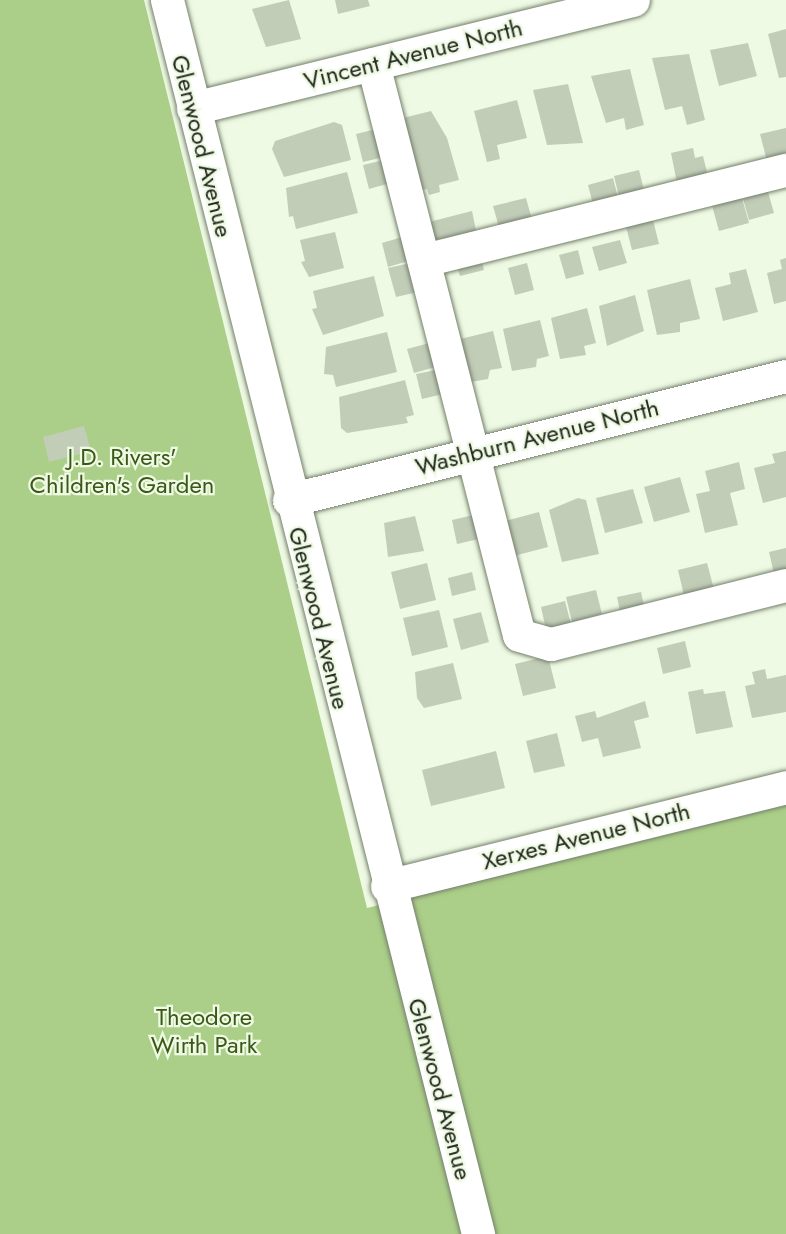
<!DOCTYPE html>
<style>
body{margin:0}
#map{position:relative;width:786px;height:1234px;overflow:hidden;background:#eefae3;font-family:Jost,sans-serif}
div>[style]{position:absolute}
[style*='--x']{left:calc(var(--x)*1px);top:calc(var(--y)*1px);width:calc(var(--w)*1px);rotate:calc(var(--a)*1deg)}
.green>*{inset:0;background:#abcf88}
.building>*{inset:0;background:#c2cdb8}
.roads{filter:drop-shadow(0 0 2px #747f6b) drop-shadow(0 0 2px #747f6b)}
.minor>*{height:33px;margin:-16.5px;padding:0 16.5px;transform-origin:16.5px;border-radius:16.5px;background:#fff}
span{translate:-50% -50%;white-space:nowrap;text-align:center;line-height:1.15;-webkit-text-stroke:4.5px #eefae3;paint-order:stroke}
.street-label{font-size:24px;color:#23271f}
.park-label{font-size:24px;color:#3c5819}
</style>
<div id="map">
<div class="green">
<i style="clip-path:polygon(0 0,144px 0,367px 908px,786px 804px,786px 1234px,0 1234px)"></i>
</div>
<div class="building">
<i style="clip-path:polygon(289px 0,301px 39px,266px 47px,252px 9px)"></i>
<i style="clip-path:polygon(335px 0,368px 0,370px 6px,338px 14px)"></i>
<i style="clip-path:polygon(786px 29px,786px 77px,779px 78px,768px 34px)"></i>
<i style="clip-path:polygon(748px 43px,757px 76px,719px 86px,710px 50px)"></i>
<i style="clip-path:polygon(689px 54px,705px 120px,687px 125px,682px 106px,665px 110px,652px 58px)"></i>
<i style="clip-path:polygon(630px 69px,644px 125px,626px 130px,624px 118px,606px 123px,591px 76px)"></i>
<i style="clip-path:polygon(568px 84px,583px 143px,547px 145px,533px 90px)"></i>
<i style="clip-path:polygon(517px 100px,527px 138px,497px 145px,500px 159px,487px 162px,474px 111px)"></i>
<i style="clip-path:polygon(431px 111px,447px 138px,459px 180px,439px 185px,440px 192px,429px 195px,427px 189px,417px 191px,399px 119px)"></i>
<i style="clip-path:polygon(334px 122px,342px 125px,351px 160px,284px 177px,272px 149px,275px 141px)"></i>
<i style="clip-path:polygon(381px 128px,388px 156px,363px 162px,356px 134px)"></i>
<i style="clip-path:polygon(786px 128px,786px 161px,768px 165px,760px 134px)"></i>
<i style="clip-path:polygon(693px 148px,695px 158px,703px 156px,709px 180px,678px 188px,671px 153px)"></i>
<i style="clip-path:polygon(388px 159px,394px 182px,369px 189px,363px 165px)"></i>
<i style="clip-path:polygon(639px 170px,645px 194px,620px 201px,614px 176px)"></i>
<i style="clip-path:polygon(347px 172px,358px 213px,296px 229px,293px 216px,289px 217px,286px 188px)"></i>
<i style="clip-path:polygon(613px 178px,619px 201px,594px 208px,588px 185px)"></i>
<i style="clip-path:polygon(766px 185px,774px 213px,749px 220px,741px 192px)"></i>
<i style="clip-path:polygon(740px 191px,749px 223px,719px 231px,710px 198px)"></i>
<i style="clip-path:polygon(526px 198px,533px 223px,500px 231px,493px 206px)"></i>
<i style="clip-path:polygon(472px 211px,477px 235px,429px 240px,425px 223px)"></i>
<i style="clip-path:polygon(651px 212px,659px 244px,632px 250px,624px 219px)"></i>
<i style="clip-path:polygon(335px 232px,344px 268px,309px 277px,301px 262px,305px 261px,300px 240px)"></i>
<i style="clip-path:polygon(409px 235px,415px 259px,388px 267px,382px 243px)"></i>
<i style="clip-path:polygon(620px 240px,627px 263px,599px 271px,592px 247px)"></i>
<i style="clip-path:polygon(578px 250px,584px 274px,566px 279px,559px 255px)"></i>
<i style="clip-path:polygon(480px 254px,484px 270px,460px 276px,455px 260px)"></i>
<i style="clip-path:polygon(786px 258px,786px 301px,774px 304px,767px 273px,782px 269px,780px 260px)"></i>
<i style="clip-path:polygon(415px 262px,422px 291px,396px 297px,388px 268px)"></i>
<i style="clip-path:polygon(527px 263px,534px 290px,515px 295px,508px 268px)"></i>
<i style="clip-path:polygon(746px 269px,758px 312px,723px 321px,715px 288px,731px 284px,729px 273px)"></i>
<i style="clip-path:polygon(374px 276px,384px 316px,323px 335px,312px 309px,317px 308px,313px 291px)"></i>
<i style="clip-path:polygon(690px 279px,700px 319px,680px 323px,680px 332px,657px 335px,647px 290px)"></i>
<i style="clip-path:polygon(635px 295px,644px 331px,607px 346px,599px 306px)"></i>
<i style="clip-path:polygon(587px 308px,596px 343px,584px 346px,586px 355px,560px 359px,551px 318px)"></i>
<i style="clip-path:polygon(540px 320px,549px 356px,537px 359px,536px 367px,512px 371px,503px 329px)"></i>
<i style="clip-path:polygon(493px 331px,502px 368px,490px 370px,488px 379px,465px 383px,456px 340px)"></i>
<i style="clip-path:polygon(387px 332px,397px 372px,336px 387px,333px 375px,324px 374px,326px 347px)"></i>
<i style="clip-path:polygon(433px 342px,439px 366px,414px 373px,407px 349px)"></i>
<i style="clip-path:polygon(441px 369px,447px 393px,422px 399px,416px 374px)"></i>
<i style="clip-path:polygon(405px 380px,414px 415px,406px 417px,408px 423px,347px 433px,341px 428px,339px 397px)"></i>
<i style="clip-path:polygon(84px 426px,91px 451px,49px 462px,43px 437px)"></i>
<i style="clip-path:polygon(786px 451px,786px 497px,763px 503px,754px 468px,775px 463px,772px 454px)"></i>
<i style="clip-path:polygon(739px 462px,745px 489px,730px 493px,738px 525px,705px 533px,696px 494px,710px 491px,705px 471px)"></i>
<i style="clip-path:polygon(680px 477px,690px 512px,654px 522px,644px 487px)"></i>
<i style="clip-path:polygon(633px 489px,643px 523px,605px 533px,596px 498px)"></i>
<i style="clip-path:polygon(578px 498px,586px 500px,599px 554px,562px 562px,549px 510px)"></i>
<i style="clip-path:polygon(539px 512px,548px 547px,510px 557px,501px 522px)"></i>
<i style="clip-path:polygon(478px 514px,483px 538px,457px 544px,452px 520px)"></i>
<i style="clip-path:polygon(415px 516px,424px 551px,388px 557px,384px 523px)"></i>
<i style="clip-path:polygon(786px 548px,786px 575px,775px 578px,769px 552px)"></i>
<i style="clip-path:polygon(427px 563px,436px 600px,400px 609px,391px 572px)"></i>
<i style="clip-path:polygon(707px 563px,715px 593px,685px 600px,678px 570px)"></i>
<i style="clip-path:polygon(472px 572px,476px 590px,452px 596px,448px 578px)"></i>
<i style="clip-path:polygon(596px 590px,602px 614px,572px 622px,566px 597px)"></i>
<i style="clip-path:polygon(641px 592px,645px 610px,621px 616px,617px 597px)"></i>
<i style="clip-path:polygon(565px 601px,572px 628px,547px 634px,541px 607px)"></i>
<i style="clip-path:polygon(439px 610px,448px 647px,412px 656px,403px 618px)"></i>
<i style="clip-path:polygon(481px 612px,489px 642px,461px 650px,453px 619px)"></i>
<i style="clip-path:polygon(685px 641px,691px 667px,663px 674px,657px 648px)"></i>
<i style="clip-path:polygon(548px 656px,556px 688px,523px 696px,515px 664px)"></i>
<i style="clip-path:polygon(453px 663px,462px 699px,424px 708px,417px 698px,415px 672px)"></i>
<i style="clip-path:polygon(765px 669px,767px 679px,786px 675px,786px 712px,752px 718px,745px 686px,755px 684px,752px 672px)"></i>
<i style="clip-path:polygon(703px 689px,704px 694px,725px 691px,733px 727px,696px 734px,688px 692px)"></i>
<i style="clip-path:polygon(645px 701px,649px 717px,634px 721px,641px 748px,603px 757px,598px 738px,582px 742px,575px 716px,595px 711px,597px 718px)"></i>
<i style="clip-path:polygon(557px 733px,565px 766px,534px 773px,526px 741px)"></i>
<i style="clip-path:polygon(496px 751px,505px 788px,431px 806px,422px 770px)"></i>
</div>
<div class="roads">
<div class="minor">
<i style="--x:167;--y:0;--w:1273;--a:75.85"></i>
<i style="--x:373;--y:64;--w:589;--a:75.66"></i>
<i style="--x:519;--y:635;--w:33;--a:16"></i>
<i style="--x:551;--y:644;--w:242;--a:-14.1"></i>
<i style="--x:193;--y:108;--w:453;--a:-13.8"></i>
<i style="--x:424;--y:260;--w:373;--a:-14"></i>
<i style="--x:289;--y:500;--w:512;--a:-14.01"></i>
<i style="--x:387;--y:886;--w:411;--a:-13.9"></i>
</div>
</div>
<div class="street-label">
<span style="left:413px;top:54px;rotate:-14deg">Vincent Avenue North</span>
<span style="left:202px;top:146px;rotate:76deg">Glenwood Avenue</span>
<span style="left:537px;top:437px;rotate:-14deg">Washburn Avenue North</span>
<span style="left:319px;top:618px;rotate:76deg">Glenwood Avenue</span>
<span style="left:586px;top:836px;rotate:-14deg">Xerxes Avenue North</span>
<span style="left:440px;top:1089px;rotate:75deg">Glenwood Avenue</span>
</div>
<div class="park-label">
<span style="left:122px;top:471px">J.D. Rivers'<br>Children's Garden</span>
<span style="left:204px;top:1031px">Theodore<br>Wirth Park</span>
</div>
</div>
